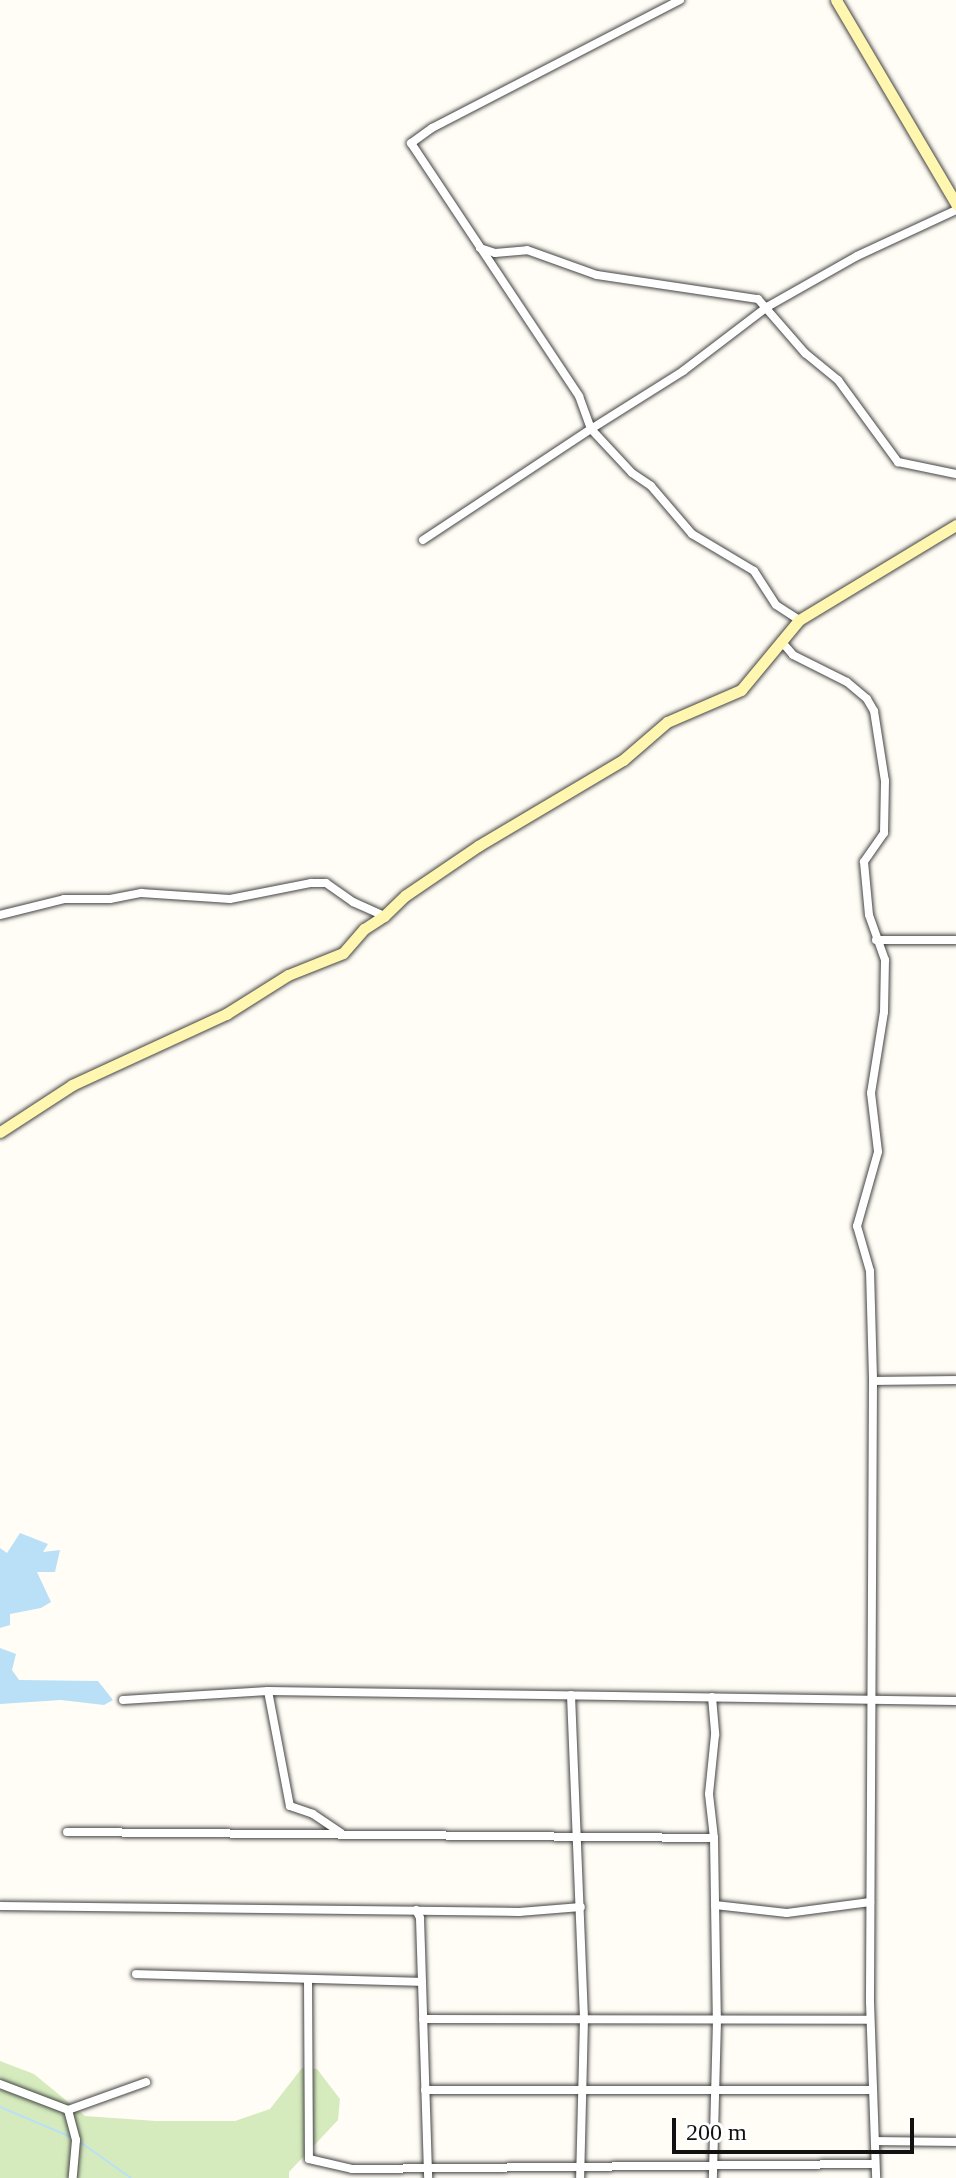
<!DOCTYPE html>
<style>
body{margin:0}
#map{position:relative;width:956px;height:2178px;overflow:hidden;background:#fffdf5;font-family:Georgia,serif}
div>[style]{position:absolute}
[style*='--x']{left:calc(var(--x)*1px);top:calc(var(--y)*1px);width:calc(var(--w)*1px);rotate:calc(var(--a)*1deg)}
.green>*{inset:0;background:#d5ebbd}
.water>*{inset:0;background:#b9e0f7}
.stream>*{height:2px;margin:-1px;padding:0 1px;transform-origin:1px;border-radius:1px;background:#b9e0f7}
.roads{filter:drop-shadow(0 0 2px #444) drop-shadow(0 0 2px #444)}
.street>*{height:8px;margin:-4px;padding:0 4px;transform-origin:4px;border-radius:4px;background:#fff}
.secondary>*{height:11px;margin:-5.5px;padding:0 5.5px;transform-origin:5.5px;border-radius:5.5px;background:#fff6b0}
span{translate:-50% -50%;white-space:nowrap;text-align:center;line-height:1.15;-webkit-text-stroke:8px #fff;paint-order:stroke}
.scale{position:absolute;left:672px;top:2118px;width:242px;height:36px;box-sizing:border-box;border:4px solid #111;border-top:0;padding-left:10px;font-size:24px;line-height:28px;white-space:nowrap;color:#111;-webkit-text-stroke:6px #fff;paint-order:stroke}
</style>
<div id="map">
<div class="green">
<i style="clip-path:polygon(0 2061px,34px 2074px,85px 2116px,156px 2121px,235px 2121px,270px 2109px,302px 2068px,317px 2069px,340px 2099px,338px 2120px,289px 2172px,289px 2178px,0 2178px)"></i>
</div>
<div class="water">
<i style="clip-path:polygon(20px 1533px,48px 1544px,43px 1552px,60px 1550px,55px 1572px,37px 1572px,51px 1602px,41px 1608px,10px 1614px,10px 1625px,0 1628px,0 1548px,7px 1553px)"></i>
<i style="clip-path:polygon(0 1648px,16px 1654px,12px 1670px,19px 1680px,98px 1681px,113px 1700px,104px 1705px,61px 1700px,0 1704px)"></i>
</div>
<div class="stream">
<i style="--x:0;--y:2107;--w:77;--a:22.9"></i>
<i style="--x:80;--y:2142;--w:62;--a:35.2"></i>
</div>
<div class="roads">
<div class="street">
<i style="--x:680;--y:0;--w:279;--a:152.7"></i>
<i style="--x:432;--y:128;--w:26;--a:144"></i>
<i style="--x:411;--y:143;--w:304;--a:56.4"></i>
<i style="--x:579;--y:396;--w:35;--a:70"></i>
<i style="--x:591;--y:429;--w:109;--a:-32.2"></i>
<i style="--x:683;--y:371;--w:106;--a:-37.3"></i>
<i style="--x:767;--y:307;--w:103;--a:-29.5"></i>
<i style="--x:857;--y:256;--w:109;--a:-24.9"></i>
<i style="--x:480;--y:248;--w:16;--a:18"></i>
<i style="--x:495;--y:253;--w:32;--a:-5"></i>
<i style="--x:527;--y:250;--w:74;--a:19.7"></i>
<i style="--x:597;--y:275;--w:163;--a:8.5"></i>
<i style="--x:758;--y:299;--w:72;--a:49"></i>
<i style="--x:805;--y:353;--w:43;--a:39.3"></i>
<i style="--x:838;--y:380;--w:102;--a:53.8"></i>
<i style="--x:898;--y:462;--w:59;--a:11.7"></i>
<i style="--x:423;--y:540;--w:201;--a:-33.5"></i>
<i style="--x:591;--y:429;--w:60;--a:47"></i>
<i style="--x:632;--y:473;--w:23;--a:34"></i>
<i style="--x:651;--y:486;--w:63;--a:49.5"></i>
<i style="--x:692;--y:534;--w:72;--a:30.8"></i>
<i style="--x:754;--y:571;--w:40;--a:57.1"></i>
<i style="--x:776;--y:605;--w:27;--a:33"></i>
<i style="--x:781;--y:641;--w:18;--a:49"></i>
<i style="--x:793;--y:655;--w:60;--a:26.6"></i>
<i style="--x:847;--y:682;--w:26;--a:40"></i>
<i style="--x:867;--y:699;--w:14;--a:60"></i>
<i style="--x:874;--y:711;--w:71;--a:81.1"></i>
<i style="--x:885;--y:781;--w:52;--a:91.1"></i>
<i style="--x:884;--y:833;--w:35;--a:125"></i>
<i style="--x:864;--y:862;--w:53;--a:84.6"></i>
<i style="--x:869;--y:915;--w:48;--a:70.4"></i>
<i style="--x:885;--y:960;--w:52;--a:91.1"></i>
<i style="--x:884;--y:1012;--w:82;--a:99.1"></i>
<i style="--x:871;--y:1093;--w:59;--a:83.2"></i>
<i style="--x:878;--y:1152;--w:77;--a:105.8"></i>
<i style="--x:857;--y:1226;--w:47;--a:73.9"></i>
<i style="--x:870;--y:1271;--w:110;--a:88.4"></i>
<i style="--x:873;--y:1381;--w:621;--a:90.28"></i>
<i style="--x:870;--y:2002;--w:176;--a:88"></i>
<i style="--x:0;--y:915;--w:66;--a:-14"></i>
<i style="--x:64;--y:899;--w:46;--a:0"></i>
<i style="--x:110;--y:899;--w:32;--a:-11"></i>
<i style="--x:141;--y:893;--w:89;--a:3.9"></i>
<i style="--x:230;--y:899;--w:83;--a:-11.2"></i>
<i style="--x:311;--y:883;--w:15;--a:0"></i>
<i style="--x:326;--y:883;--w:33;--a:35"></i>
<i style="--x:353;--y:902;--w:34;--a:24"></i>
<i style="--x:876;--y:940;--w:80;--a:0"></i>
<i style="--x:873;--y:1381;--w:83;--a:-0.7"></i>
<i style="--x:268;--y:1691;--w:117;--a:79.2"></i>
<i style="--x:290;--y:1806;--w:24;--a:19"></i>
<i style="--x:313;--y:1814;--w:34;--a:34"></i>
<i style="--x:571;--y:1695;--w:324;--a:87.7"></i>
<i style="--x:584;--y:2019;--w:159;--a:91.4"></i>
<i style="--x:712;--y:1697;--w:38;--a:85"></i>
<i style="--x:715;--y:1735;--w:59;--a:95.8"></i>
<i style="--x:709;--y:1794;--w:44;--a:83.5"></i>
<i style="--x:714;--y:1838;--w:182;--a:89.1"></i>
<i style="--x:717;--y:2020;--w:158;--a:91.5"></i>
<i style="--x:123;--y:1700;--w:145;--a:-3.6"></i>
<i style="--x:268;--y:1691;--w:688;--a:0.83"></i>
<i style="--x:67;--y:1832;--w:647;--a:0.53"></i>
<i style="--x:715;--y:1905;--w:72;--a:6.3"></i>
<i style="--x:787;--y:1913;--w:84;--a:-7.5"></i>
<i style="--x:0;--y:1906;--w:519;--a:0.66"></i>
<i style="--x:519;--y:1912;--w:62;--a:-4.6"></i>
<i style="--x:416;--y:1910;--w:9;--a:63"></i>
<i style="--x:420;--y:1918;--w:260;--a:88.2"></i>
<i style="--x:136;--y:1974;--w:286;--a:1.6"></i>
<i style="--x:308;--y:1979;--w:180;--a:89.7"></i>
<i style="--x:309;--y:2159;--w:44;--a:13.1"></i>
<i style="--x:352;--y:2169;--w:523;--a:-0.55"></i>
<i style="--x:423;--y:2019;--w:447;--a:0.1"></i>
<i style="--x:0;--y:2084;--w:73;--a:20.9"></i>
<i style="--x:68;--y:2110;--w:83;--a:-19.7"></i>
<i style="--x:425;--y:2090;--w:448;--a:0"></i>
<i style="--x:68;--y:2110;--w:31;--a:75"></i>
<i style="--x:76;--y:2140;--w:38;--a:95"></i>
<i style="--x:876;--y:2141;--w:80;--a:0.7"></i>
</div>
<div class="secondary">
<i style="--x:836;--y:0;--w:237;--a:59.5"></i>
<i style="--x:0;--y:1132;--w:86;--a:-33.1"></i>
<i style="--x:72;--y:1085;--w:170;--a:-24.8"></i>
<i style="--x:226;--y:1014;--w:73;--a:-32.2"></i>
<i style="--x:288;--y:975;--w:59;--a:-21.8"></i>
<i style="--x:343;--y:953;--w:32;--a:-49"></i>
<i style="--x:364;--y:929;--w:24;--a:-33"></i>
<i style="--x:384;--y:916;--w:30;--a:-44"></i>
<i style="--x:406;--y:895;--w:87;--a:-34.2"></i>
<i style="--x:478;--y:846;--w:169;--a:-30.7"></i>
<i style="--x:623;--y:760;--w:58;--a:-40.8"></i>
<i style="--x:667;--y:722;--w:81;--a:-23.4"></i>
<i style="--x:741;--y:690;--w:91;--a:-50.4"></i>
<i style="--x:799;--y:620;--w:184;--a:-31.2"></i>
</div>
</div>
<div class="scale">200 m</div>
</div>
